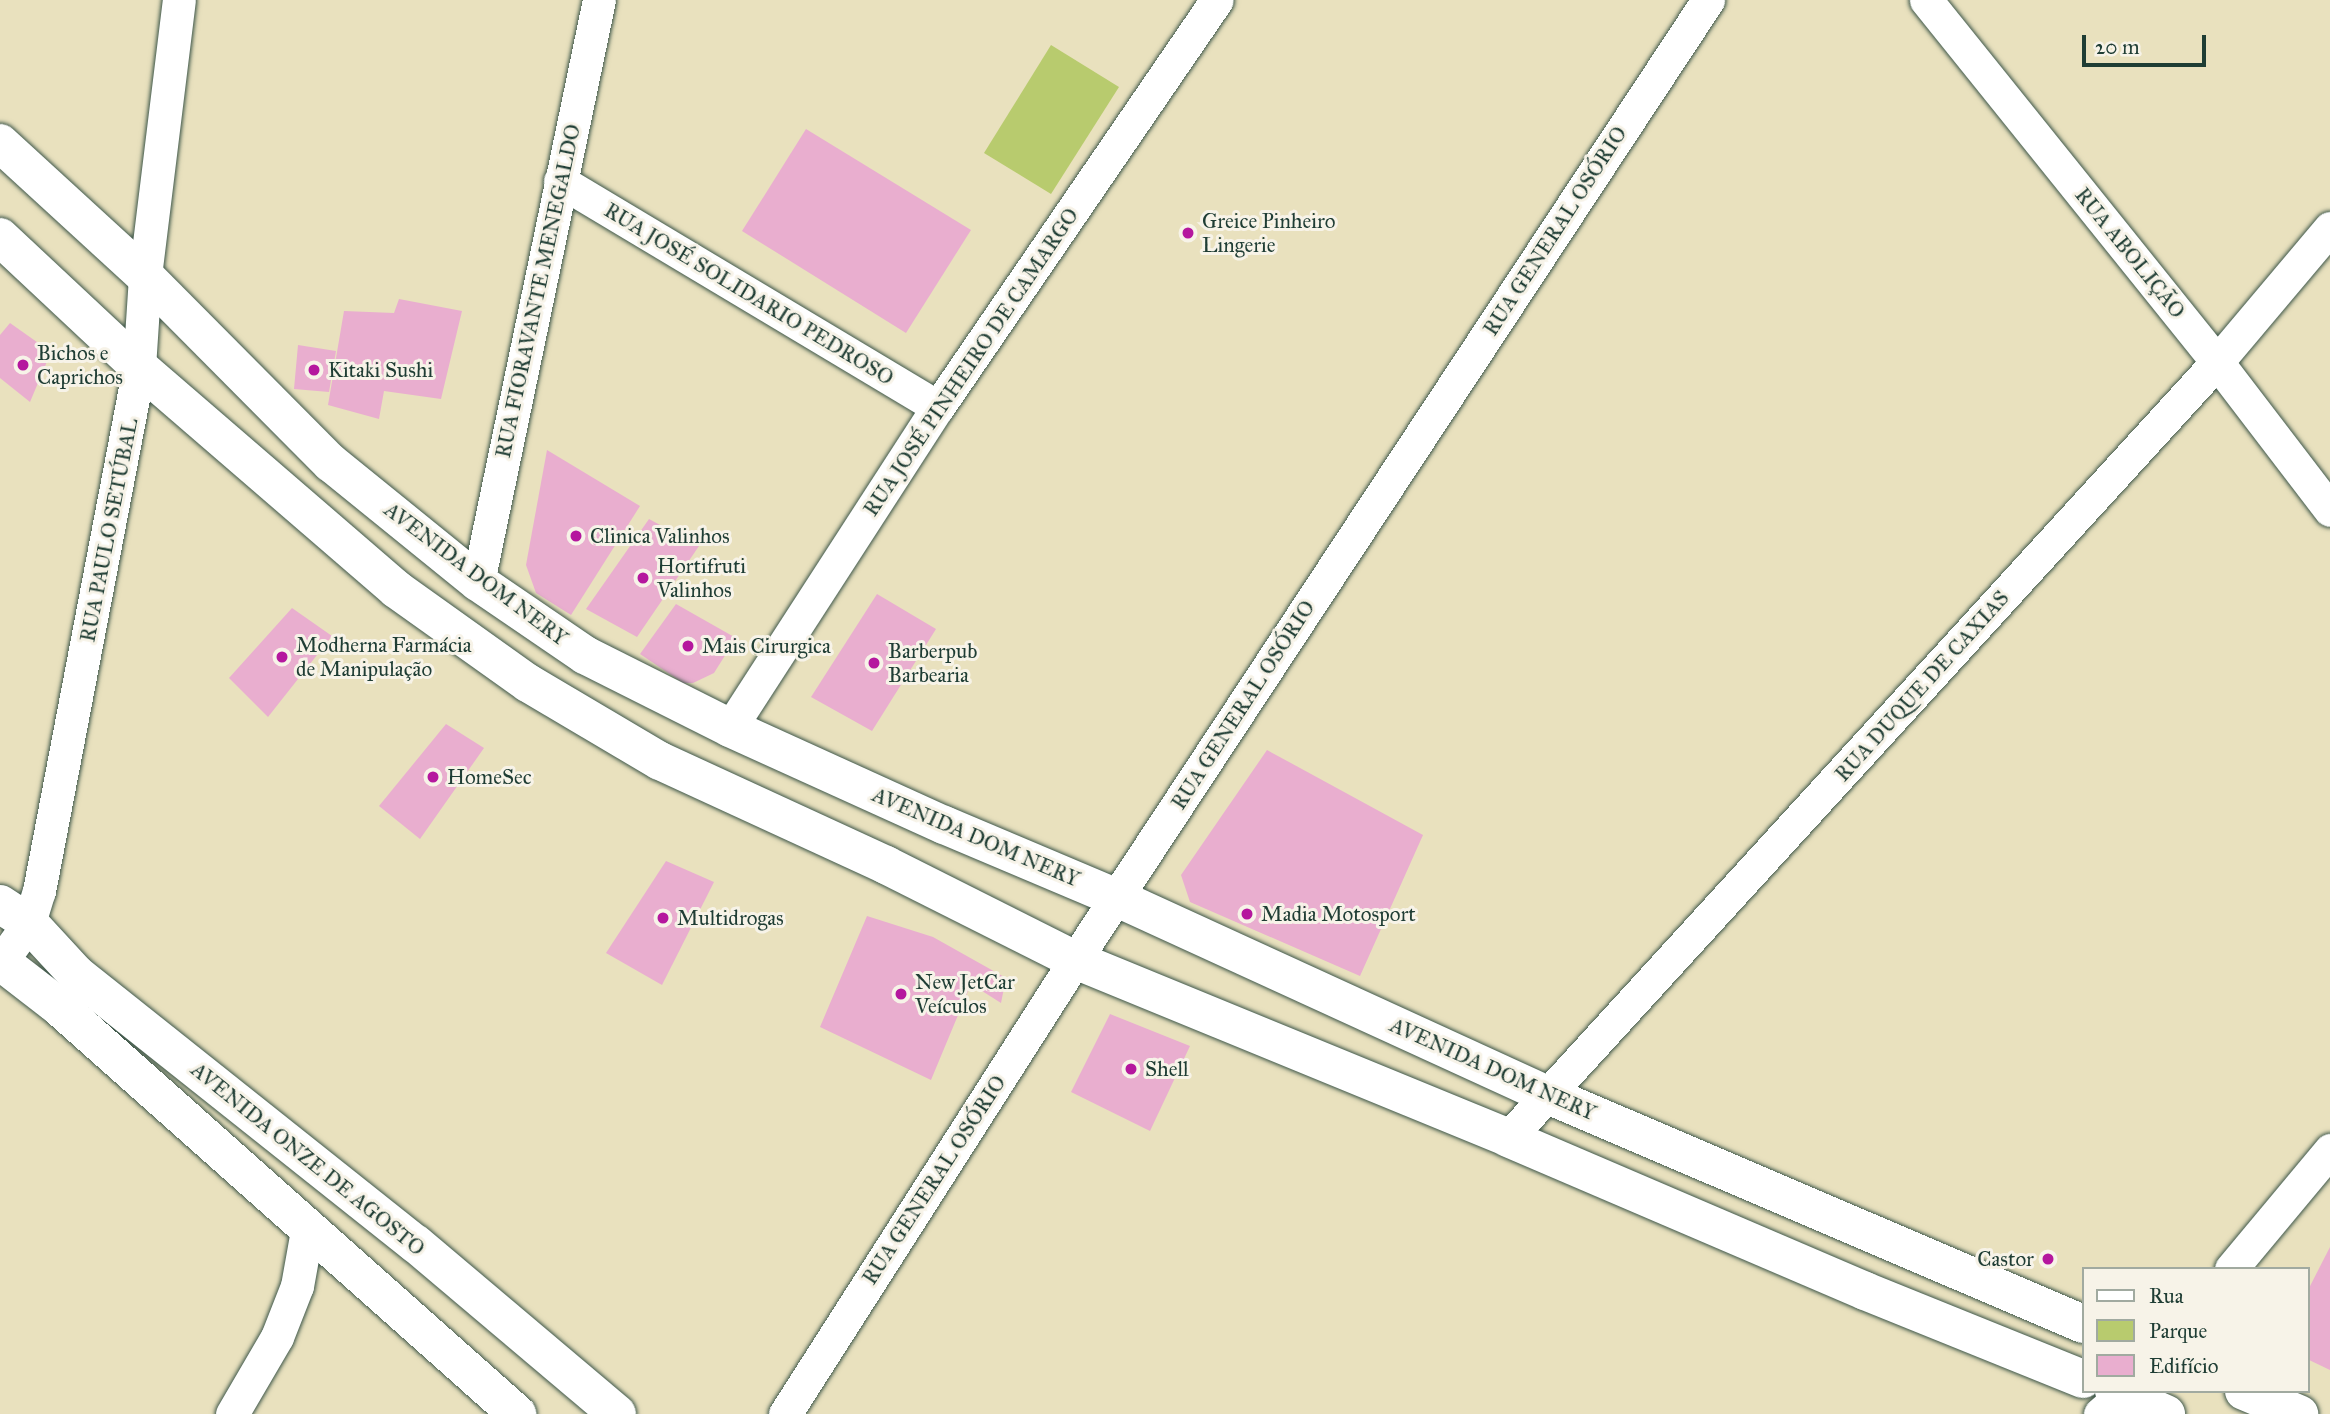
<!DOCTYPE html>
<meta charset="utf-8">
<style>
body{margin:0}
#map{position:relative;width:2330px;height:1414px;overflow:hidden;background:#e9e1be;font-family:"IM FELL Great Primer",serif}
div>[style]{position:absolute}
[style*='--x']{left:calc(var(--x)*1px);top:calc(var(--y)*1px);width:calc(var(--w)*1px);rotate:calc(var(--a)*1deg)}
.green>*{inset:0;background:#b8cb6e}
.building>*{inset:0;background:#e9aecf}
.roads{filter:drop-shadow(0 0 2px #3d5649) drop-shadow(0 0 2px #3d5649)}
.street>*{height:33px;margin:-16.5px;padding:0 16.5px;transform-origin:16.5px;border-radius:16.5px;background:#fff}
.secondary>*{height:38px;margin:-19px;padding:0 19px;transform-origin:19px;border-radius:19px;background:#fff}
.primary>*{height:38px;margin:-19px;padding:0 19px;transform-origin:19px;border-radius:19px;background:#fff}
.dots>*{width:19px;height:19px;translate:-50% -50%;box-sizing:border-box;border:4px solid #f7f3e8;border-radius:50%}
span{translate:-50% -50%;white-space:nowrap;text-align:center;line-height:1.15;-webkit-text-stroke:6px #f7f3e8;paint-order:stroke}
.poi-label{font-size:21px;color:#1f3d34}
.left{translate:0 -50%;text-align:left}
.right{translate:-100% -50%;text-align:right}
.street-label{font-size:21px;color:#1f3d34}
.legend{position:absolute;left:2082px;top:1267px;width:228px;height:126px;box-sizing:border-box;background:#f7f3e8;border:2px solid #a1aaa0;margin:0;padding:9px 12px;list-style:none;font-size:21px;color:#1f3d34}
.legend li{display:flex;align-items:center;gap:14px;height:35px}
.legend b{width:35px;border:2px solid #a1aaa0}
.scale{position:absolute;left:2082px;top:35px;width:124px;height:32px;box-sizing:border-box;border:4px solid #1f3d34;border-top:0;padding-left:9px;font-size:21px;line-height:24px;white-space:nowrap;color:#1f3d34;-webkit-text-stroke:5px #f7f3e8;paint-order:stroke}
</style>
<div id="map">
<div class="green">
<i style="clip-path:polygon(1051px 45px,1119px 87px,1051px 194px,984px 153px)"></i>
</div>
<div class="building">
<i style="clip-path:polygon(806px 129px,971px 230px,906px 333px,742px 231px)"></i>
<i style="clip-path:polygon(399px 299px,462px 311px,441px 399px,384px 391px,379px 419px,328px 405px,344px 311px,394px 313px)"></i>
<i style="clip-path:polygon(10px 323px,51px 352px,30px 402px,0 378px,0 335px)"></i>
<i style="clip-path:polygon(298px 345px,336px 351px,329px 392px,294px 389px)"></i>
<i style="clip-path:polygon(547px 450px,640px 506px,571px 615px,536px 593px,526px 565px)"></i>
<i style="clip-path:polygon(649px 519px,699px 546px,637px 637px,586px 609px)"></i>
<i style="clip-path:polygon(877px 594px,936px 629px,872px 731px,811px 697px)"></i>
<i style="clip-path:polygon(676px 604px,736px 638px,714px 673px,693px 683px,683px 683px,640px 654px)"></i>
<i style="clip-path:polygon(292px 608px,332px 636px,268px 717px,229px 678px)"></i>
<i style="clip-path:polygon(446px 724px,484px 748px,420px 839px,379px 806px)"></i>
<i style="clip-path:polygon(1267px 750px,1423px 835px,1360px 976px,1190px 902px,1181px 875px)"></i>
<i style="clip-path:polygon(666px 861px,714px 882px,662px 985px,606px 953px)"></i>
<i style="clip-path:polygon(867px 916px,933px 937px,1006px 978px,1001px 1003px,971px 984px,931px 1080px,820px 1027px)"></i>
<i style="clip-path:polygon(1110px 1014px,1190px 1046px,1150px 1131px,1071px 1092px)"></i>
<i style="clip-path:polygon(2330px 1247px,2330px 1370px,2307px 1359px,2307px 1292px)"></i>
</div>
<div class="roads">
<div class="street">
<i style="--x:1926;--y:0;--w:464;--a:51.2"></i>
<i style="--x:2217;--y:362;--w:186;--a:52.6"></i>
<i style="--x:560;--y:181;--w:440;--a:30.9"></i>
<i style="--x:478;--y:582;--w:594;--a:-78.26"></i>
<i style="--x:730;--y:728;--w:382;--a:-57.1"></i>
<i style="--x:938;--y:407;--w:493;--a:-55.6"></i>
<i style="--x:0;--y:963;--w:49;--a:-54.1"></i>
<i style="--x:29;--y:923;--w:34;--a:-73"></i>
<i style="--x:39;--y:891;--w:533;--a:-79.2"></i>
<i style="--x:139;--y:367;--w:91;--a:-86.2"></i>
<i style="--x:145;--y:276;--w:278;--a:-83"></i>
<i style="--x:1508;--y:1138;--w:1051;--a:-47.58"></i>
<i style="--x:2217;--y:362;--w:175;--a:-49.9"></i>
<i style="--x:2231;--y:1269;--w:155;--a:-50.2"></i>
<i style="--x:232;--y:1414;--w:89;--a:-59.7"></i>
<i style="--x:277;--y:1337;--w:55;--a:-68.6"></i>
<i style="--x:297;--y:1286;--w:62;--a:-79.8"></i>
<i style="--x:785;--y:1414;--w:539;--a:-57.43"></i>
<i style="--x:1075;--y:960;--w:1150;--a:-56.6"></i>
<i style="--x:2100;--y:1414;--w:35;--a:-41"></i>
</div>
<div class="secondary">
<i style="--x:0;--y:904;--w:35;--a:33"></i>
<i style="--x:29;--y:923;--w:69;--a:47.3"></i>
<i style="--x:76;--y:974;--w:434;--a:38.5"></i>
<i style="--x:416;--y:1244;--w:263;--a:40.2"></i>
<i style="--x:0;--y:961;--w:72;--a:37.7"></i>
<i style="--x:57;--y:1005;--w:616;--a:41.64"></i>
</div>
<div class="primary">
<i style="--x:0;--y:143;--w:197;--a:42.5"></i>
<i style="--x:145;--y:276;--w:264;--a:45.2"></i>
<i style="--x:331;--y:463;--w:189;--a:39"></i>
<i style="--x:478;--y:582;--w:130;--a:34.3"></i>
<i style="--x:585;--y:655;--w:162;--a:26.7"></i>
<i style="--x:730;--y:728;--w:235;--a:24.4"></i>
<i style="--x:944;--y:825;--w:188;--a:22.9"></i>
<i style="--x:1117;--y:898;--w:474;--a:24.6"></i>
<i style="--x:1548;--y:1095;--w:582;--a:23.17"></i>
<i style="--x:0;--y:237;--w:190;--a:43.1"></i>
<i style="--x:139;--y:367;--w:340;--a:40.8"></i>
<i style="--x:396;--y:589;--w:162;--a:35.5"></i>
<i style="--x:528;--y:683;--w:153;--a:30.6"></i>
<i style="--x:660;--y:761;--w:249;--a:24.7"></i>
<i style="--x:886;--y:865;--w:212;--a:26.7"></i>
<i style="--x:1075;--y:960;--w:468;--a:22.3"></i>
<i style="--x:1508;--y:1138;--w:388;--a:23.2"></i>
<i style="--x:1865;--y:1291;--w:235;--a:22"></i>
<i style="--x:2114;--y:1391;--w:57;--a:23.9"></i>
<i style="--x:2244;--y:1391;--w:60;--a:22.7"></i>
</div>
</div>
<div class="dots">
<i style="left:1188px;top:233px;background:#b5179e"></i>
<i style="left:23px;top:365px;background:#b5179e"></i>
<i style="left:314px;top:370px;background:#b5179e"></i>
<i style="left:576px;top:536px;background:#b5179e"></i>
<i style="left:643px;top:578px;background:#b5179e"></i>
<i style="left:688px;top:646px;background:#b5179e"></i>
<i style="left:282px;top:657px;background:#b5179e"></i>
<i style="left:874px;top:663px;background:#b5179e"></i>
<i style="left:433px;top:777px;background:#b5179e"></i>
<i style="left:1247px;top:914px;background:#b5179e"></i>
<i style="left:663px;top:918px;background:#b5179e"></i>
<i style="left:901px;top:994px;background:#b5179e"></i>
<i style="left:1131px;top:1069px;background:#b5179e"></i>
<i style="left:2048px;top:1259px;background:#b5179e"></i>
</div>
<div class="poi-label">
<span class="left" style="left:1202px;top:233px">Greice Pinheiro<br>Lingerie</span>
<span class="left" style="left:37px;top:365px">Bichos e<br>Caprichos</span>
<span class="left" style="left:328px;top:370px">Kitaki Sushi</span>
<span class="left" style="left:590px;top:536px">Clinica Valinhos</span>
<span class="left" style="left:657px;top:578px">Hortifruti<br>Valinhos</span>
<span class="left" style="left:296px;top:657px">Modherna Farmácia<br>de Manipulação</span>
<span class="left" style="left:702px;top:646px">Mais Cirurgica</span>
<span class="left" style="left:888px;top:663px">Barberpub<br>Barbearia</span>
<span class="left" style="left:447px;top:777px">HomeSec</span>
<span class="left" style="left:1261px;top:914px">Madia Motosport</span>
<span class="left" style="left:677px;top:918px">Multidrogas</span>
<span class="left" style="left:915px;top:994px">New JetCar<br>Veículos</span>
<span class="left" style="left:1145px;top:1069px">Shell</span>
<span class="right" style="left:2034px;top:1259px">Castor</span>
</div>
<div class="street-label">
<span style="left:1555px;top:231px;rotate:-57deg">RUA GENERAL OSÓRIO</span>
<span style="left:2130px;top:253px;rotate:51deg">RUA ABOLIÇÃO</span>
<span style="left:538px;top:291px;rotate:-78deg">RUA FIORAVANTE MENEGALDO</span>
<span style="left:749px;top:294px;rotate:31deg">RUA JOSÉ SOLIDARIO PEDROSO</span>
<span style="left:971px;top:362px;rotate:-56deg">RUA JOSÉ PINHEIRO DE CAMARGO</span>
<span style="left:109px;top:530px;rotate:-79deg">RUA PAULO SETÚBAL</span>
<span style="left:476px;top:574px;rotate:37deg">AVENIDA DOM NERY</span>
<span style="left:1922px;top:686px;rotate:-48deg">RUA DUQUE DE CAXIAS</span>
<span style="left:1243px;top:705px;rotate:-57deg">RUA GENERAL OSÓRIO</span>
<span style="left:976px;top:837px;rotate:23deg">AVENIDA DOM NERY</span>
<span style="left:1493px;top:1069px;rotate:24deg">AVENIDA DOM NERY</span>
<span style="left:308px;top:1159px;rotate:39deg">AVENIDA ONZE DE AGOSTO</span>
<span style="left:934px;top:1180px;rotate:-57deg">RUA GENERAL OSÓRIO</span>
</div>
<ul class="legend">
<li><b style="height:9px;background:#fff"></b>Rua</li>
<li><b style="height:19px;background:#b8cb6e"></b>Parque</li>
<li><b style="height:19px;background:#e9aecf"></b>Edifício</li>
</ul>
<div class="scale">20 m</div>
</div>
